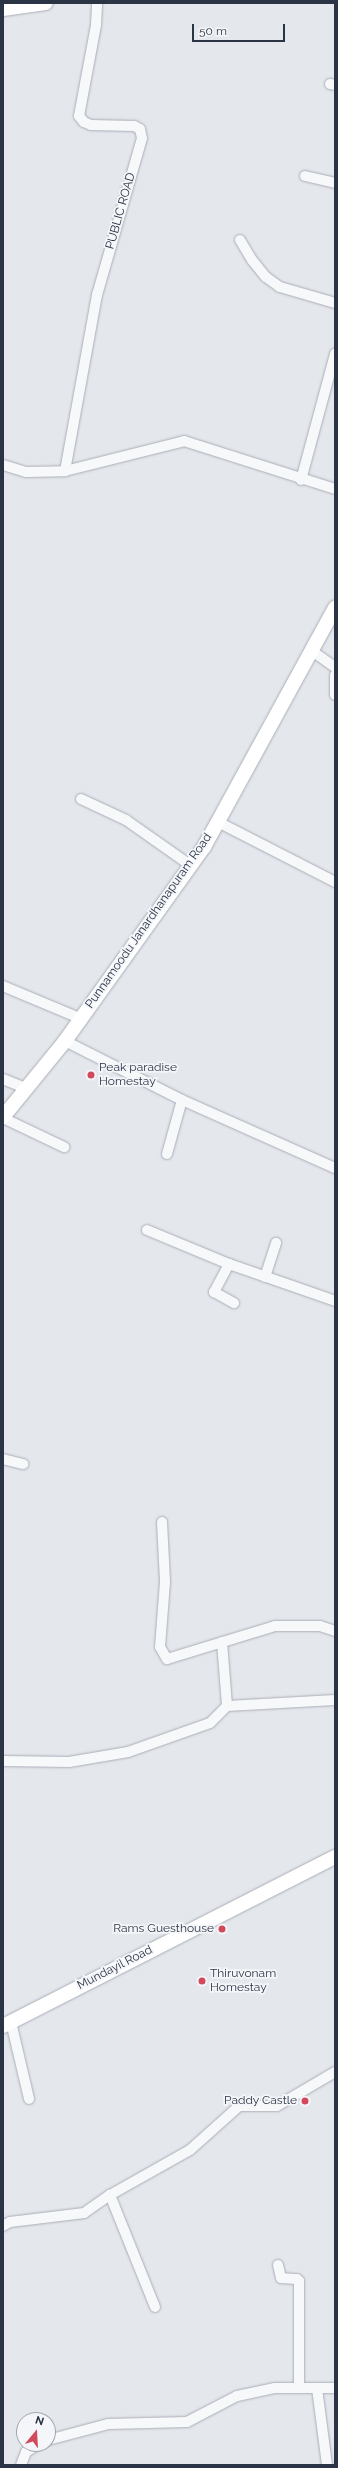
<!DOCTYPE html>
<style>
body{margin:0}
#map{position:relative;width:338px;height:2468px;overflow:hidden;background:#e4e7ec;font-family:Raleway,sans-serif}
div>[style]{position:absolute}
[style*='--x']{left:calc(var(--x)*1px);top:calc(var(--y)*1px);width:calc(var(--w)*1px);rotate:calc(var(--a)*1deg)}
.roads{filter:drop-shadow(0 0 1px #a9aeb7) drop-shadow(0 0 1px #a9aeb7)}
.street>*{height:10px;margin:-5px;padding:0 5px;transform-origin:5px;border-radius:5px;background:#f7f8fa}
.secondary>*{height:14px;margin:-7px;padding:0 7px;transform-origin:7px;border-radius:7px;background:#fff}
.dots>*{width:11px;height:11px;translate:-50% -50%;box-sizing:border-box;border:2px solid #f4f6f9;border-radius:50%}
span{translate:-50% -50%;white-space:nowrap;text-align:center;line-height:1.15;-webkit-text-stroke:3.5px #f4f6f9;paint-order:stroke}
.street-label{font-size:12px;color:#2b3445}
.poi-label{font-size:12px;color:#2b3445}
.left{translate:0 -50%;text-align:left}
.right{translate:-100% -50%;text-align:right}
.frame{position:absolute;inset:0;border:4px solid #2b3445;pointer-events:none}
.north{position:absolute;left:16px;top:2412px;width:40px;height:40px;box-sizing:border-box;background:#f4f6f9;border:1px solid #a4a8b1;border-radius:50%;rotate:18deg;font-size:11px;font-weight:700;line-height:16px;text-align:center;color:#2b3445}
.north::after{content:'';display:block;margin:auto;width:14px;height:18px;background:#d1495b;clip-path:polygon(50% 0,100% 100%,50% 72%,0 100%)}
.scale{position:absolute;left:192px;top:24px;width:93px;height:18px;box-sizing:border-box;border:2px solid #2b3445;border-top:0;padding-left:5px;font-size:12px;line-height:14px;white-space:nowrap;color:#2b3445;-webkit-text-stroke:3px #f4f6f9;paint-order:stroke}
</style>
<div id="map">
<div class="roads">
<div class="street">
<i style="--x:330;--y:84;--w:5;--a:11"></i>
<i style="--x:305;--y:176;--w:31;--a:13"></i>
<i style="--x:240;--y:240;--w:23;--a:59"></i>
<i style="--x:252;--y:260;--w:22;--a:51"></i>
<i style="--x:266;--y:277;--w:17;--a:36"></i>
<i style="--x:280;--y:287;--w:57;--a:16.2"></i>
<i style="--x:3;--y:465;--w:24;--a:17"></i>
<i style="--x:26;--y:472;--w:39;--a:-1"></i>
<i style="--x:65;--y:471;--w:123;--a:-14.1"></i>
<i style="--x:184;--y:441;--w:158;--a:17.6"></i>
<i style="--x:65;--y:471;--w:179;--a:-79.7"></i>
<i style="--x:97;--y:295;--w:163;--a:-74"></i>
<i style="--x:142;--y:138;--w:9;--a:-103"></i>
<i style="--x:140;--y:129;--w:7;--a:-153"></i>
<i style="--x:134;--y:126;--w:43;--a:-178.7"></i>
<i style="--x:91;--y:125;--w:8;--a:-157"></i>
<i style="--x:84;--y:122;--w:8;--a:-130"></i>
<i style="--x:79;--y:116;--w:93;--a:-79.4"></i>
<i style="--x:96;--y:25;--w:22;--a:-87"></i>
<i style="--x:301;--y:480;--w:131;--a:-74.9"></i>
<i style="--x:312;--y:651;--w:28;--a:35"></i>
<i style="--x:335;--y:675;--w:20;--a:90"></i>
<i style="--x:81;--y:799;--w:50;--a:25"></i>
<i style="--x:126;--y:820;--w:78;--a:35.1"></i>
<i style="--x:218;--y:822;--w:131;--a:27.1"></i>
<i style="--x:3;--y:986;--w:82;--a:22.8"></i>
<i style="--x:65;--y:1041;--w:131;--a:26.8"></i>
<i style="--x:182;--y:1100;--w:167;--a:24"></i>
<i style="--x:3;--y:1079;--w:24;--a:22"></i>
<i style="--x:3;--y:1118;--w:68;--a:25.4"></i>
<i style="--x:167;--y:1154;--w:56;--a:-74.5"></i>
<i style="--x:147;--y:1230;--w:89;--a:22.5"></i>
<i style="--x:229;--y:1264;--w:112;--a:19.2"></i>
<i style="--x:229;--y:1264;--w:32;--a:118"></i>
<i style="--x:214;--y:1292;--w:23;--a:29"></i>
<i style="--x:265;--y:1277;--w:36;--a:-72"></i>
<i style="--x:3;--y:1459;--w:21;--a:14"></i>
<i style="--x:162;--y:1522;--w:60;--a:87.1"></i>
<i style="--x:165;--y:1582;--w:65;--a:94.4"></i>
<i style="--x:160;--y:1647;--w:14;--a:60"></i>
<i style="--x:167;--y:1659;--w:113;--a:-17"></i>
<i style="--x:275;--y:1626;--w:45;--a:0"></i>
<i style="--x:320;--y:1626;--w:16;--a:18"></i>
<i style="--x:222;--y:1642;--w:64;--a:85.5"></i>
<i style="--x:3;--y:1761;--w:66;--a:0.9"></i>
<i style="--x:69;--y:1762;--w:60;--a:-9.6"></i>
<i style="--x:128;--y:1752;--w:87;--a:-19.5"></i>
<i style="--x:210;--y:1723;--w:24;--a:-45"></i>
<i style="--x:227;--y:1706;--w:108;--a:-3.2"></i>
<i style="--x:11;--y:2022;--w:79;--a:76.8"></i>
<i style="--x:3;--y:2226;--w:8;--a:-30"></i>
<i style="--x:10;--y:2222;--w:75;--a:-6.9"></i>
<i style="--x:84;--y:2213;--w:32;--a:-35"></i>
<i style="--x:278;--y:2265;--w:13;--a:77"></i>
<i style="--x:281;--y:2278;--w:16;--a:4"></i>
<i style="--x:297;--y:2279;--w:3;--a:45"></i>
<i style="--x:299;--y:2281;--w:107;--a:90"></i>
<i style="--x:155;--y:2307;--w:121;--a:-111.9"></i>
<i style="--x:110;--y:2195;--w:92;--a:-29.4"></i>
<i style="--x:190;--y:2150;--w:66;--a:-41.9"></i>
<i style="--x:239;--y:2106;--w:38;--a:0"></i>
<i style="--x:277;--y:2106;--w:67;--a:-30.4"></i>
<i style="--x:317;--y:2388;--w:78;--a:82.6"></i>
<i style="--x:48;--y:2440;--w:62;--a:-14.9"></i>
<i style="--x:108;--y:2424;--w:79;--a:-1.5"></i>
<i style="--x:187;--y:2422;--w:56;--a:-27.5"></i>
<i style="--x:237;--y:2396;--w:39;--a:-12"></i>
<i style="--x:275;--y:2388;--w:60;--a:0"></i>
<i style="--x:21;--y:2465;--w:14;--a:-69"></i>
<i style="--x:26;--y:2452;--w:15;--a:-32"></i>
</div>
<div class="secondary">
<i style="--x:3;--y:9;--w:43;--a:-7.9"></i>
<i style="--x:3;--y:1117;--w:98;--a:-50.8"></i>
<i style="--x:65;--y:1041;--w:239;--a:-54.4"></i>
<i style="--x:204;--y:847;--w:273;--a:-61.3"></i>
<i style="--x:3;--y:2026;--w:373;--a:-27"></i>
</div>
</div>
<div class="dots">
<i style="left:91px;top:1075px;background:#d1495b"></i>
<i style="left:222px;top:1929px;background:#d1495b"></i>
<i style="left:202px;top:1981px;background:#d1495b"></i>
<i style="left:305px;top:2101px;background:#d1495b"></i>
</div>
<div class="street-label">
<span style="left:121px;top:211px;rotate:-74deg">PUBLIC ROAD</span>
<span style="left:149px;top:921px;rotate:-55deg">Punnamoodu Janardhanapuram Road</span>
<span style="left:115px;top:1968px;rotate:-27deg">Mundayil Road</span>
</div>
<div class="poi-label">
<span class="left" style="left:99px;top:1075px">Peak paradise<br>Homestay</span>
<span class="right" style="left:214px;top:1929px">Rams Guesthouse</span>
<span class="left" style="left:210px;top:1981px">Thiruvonam<br>Homestay</span>
<span class="right" style="left:297px;top:2101px">Paddy Castle</span>
</div>
<div class="frame"></div>
<div class="north">N</div>
<div class="scale">50 m</div>
</div>
